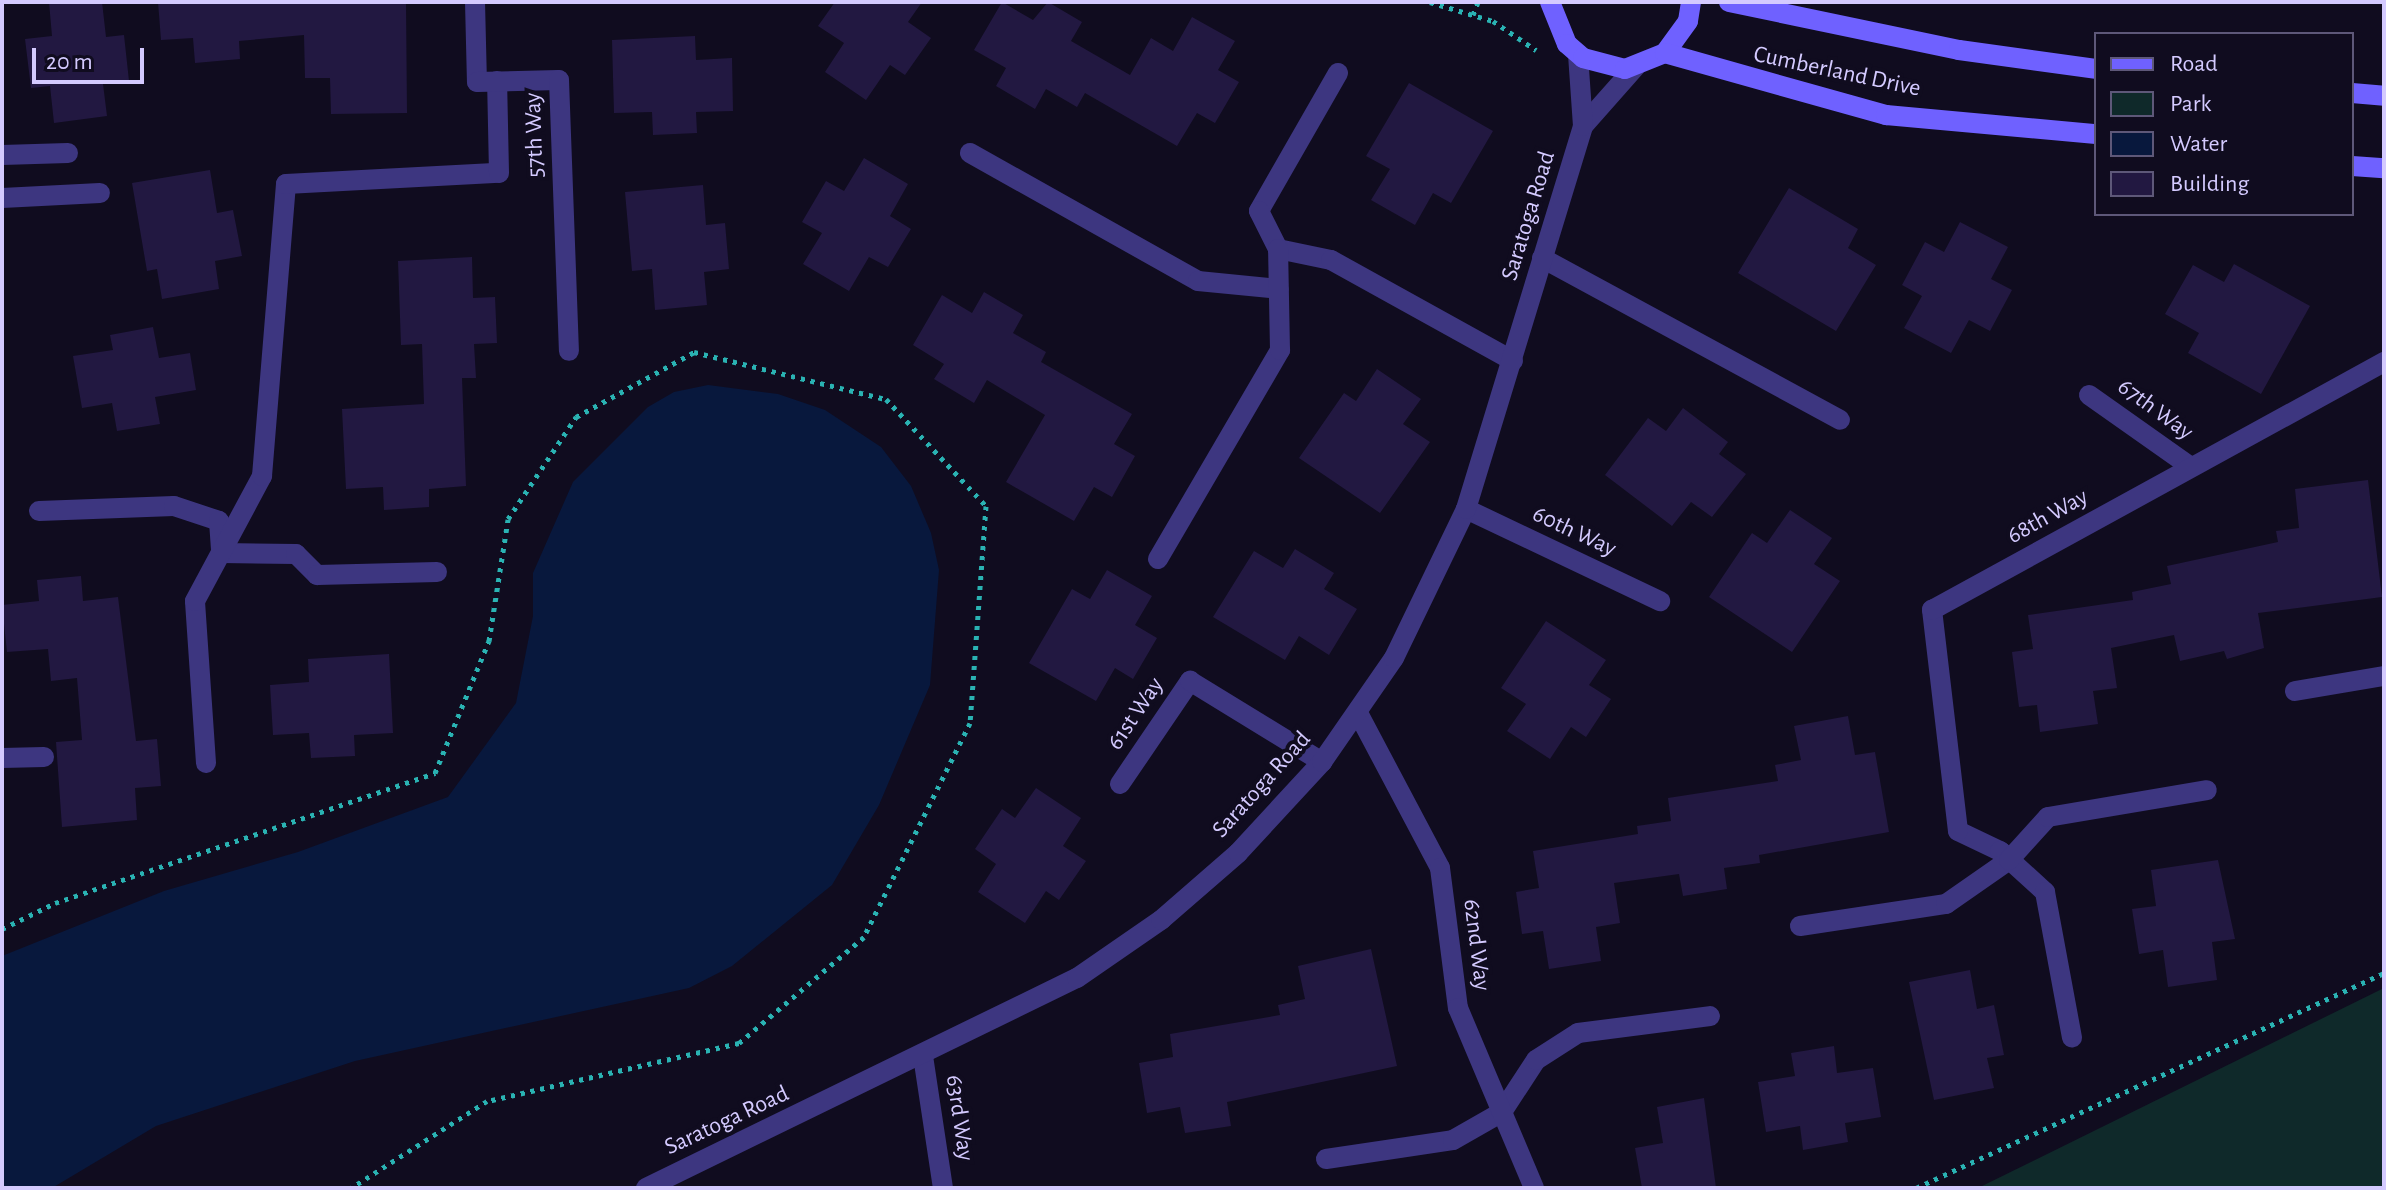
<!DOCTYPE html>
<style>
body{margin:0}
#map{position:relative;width:2386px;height:1190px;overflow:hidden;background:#100c1f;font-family:"Alegreya Sans",sans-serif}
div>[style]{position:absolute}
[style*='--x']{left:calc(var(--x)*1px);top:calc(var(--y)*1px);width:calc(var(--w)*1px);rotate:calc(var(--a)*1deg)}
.green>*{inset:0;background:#0f292a}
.water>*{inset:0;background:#08183d}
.building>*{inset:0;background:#221841}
.path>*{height:5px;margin-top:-2.5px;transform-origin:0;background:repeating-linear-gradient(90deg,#2ab3b3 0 4px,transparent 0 10px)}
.lane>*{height:20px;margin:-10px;padding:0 10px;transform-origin:10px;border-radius:10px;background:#3d3680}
.street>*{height:20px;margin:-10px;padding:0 10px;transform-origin:10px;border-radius:10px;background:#3d3680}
.secondary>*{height:20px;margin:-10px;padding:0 10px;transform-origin:10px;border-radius:10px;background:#6f61ff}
span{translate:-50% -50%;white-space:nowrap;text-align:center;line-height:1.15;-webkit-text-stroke:8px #100c1f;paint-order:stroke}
.street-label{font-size:24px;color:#d4caff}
.frame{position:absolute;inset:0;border:4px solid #d4caff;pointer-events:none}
.legend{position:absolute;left:2094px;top:32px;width:260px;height:184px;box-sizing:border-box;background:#100c1f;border:2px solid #5e5879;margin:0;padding:10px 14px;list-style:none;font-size:24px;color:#d4caff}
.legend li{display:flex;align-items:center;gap:16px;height:40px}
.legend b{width:40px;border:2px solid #5e5879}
.scale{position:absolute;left:32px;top:48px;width:112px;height:36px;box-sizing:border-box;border:4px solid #d4caff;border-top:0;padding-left:10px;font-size:24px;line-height:28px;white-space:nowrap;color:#d4caff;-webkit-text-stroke:6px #100c1f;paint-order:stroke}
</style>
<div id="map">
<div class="green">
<i style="clip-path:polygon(2384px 988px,2384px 1188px,1978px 1188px)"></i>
</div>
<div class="water">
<i style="clip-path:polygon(708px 385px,778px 394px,825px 410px,881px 447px,911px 486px,931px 533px,939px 570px,930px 685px,879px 805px,832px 885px,732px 966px,689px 988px,355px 1061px,156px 1126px,52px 1188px,2px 1188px,2px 956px,164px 891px,298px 852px,448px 797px,516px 703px,533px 616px,533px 573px,573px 482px,648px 407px,674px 392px)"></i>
</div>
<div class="building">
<i style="clip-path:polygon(49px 2px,102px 2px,106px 37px,124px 35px,129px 81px,103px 84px,107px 116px,54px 123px,50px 86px,31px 88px,25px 39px,52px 36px)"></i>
<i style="clip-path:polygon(158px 2px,406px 2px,407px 113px,331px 114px,330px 78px,305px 78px,304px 35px,239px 41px,240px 59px,195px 63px,193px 38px,161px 40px)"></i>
<i style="clip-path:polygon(835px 2px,922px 2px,908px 22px,931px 38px,905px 75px,890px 65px,866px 100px,825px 72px,844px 43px,818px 26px)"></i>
<i style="clip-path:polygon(1002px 2px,1033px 20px,1048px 2px,1082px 22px,1071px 41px,1130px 75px,1151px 38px,1173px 51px,1192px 17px,1235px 41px,1218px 70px,1239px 82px,1215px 123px,1197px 113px,1177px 146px,1085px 93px,1077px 107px,1046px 89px,1035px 109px,996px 86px,1006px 68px,974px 50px)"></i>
<i style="clip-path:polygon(695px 36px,696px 60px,732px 58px,733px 111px,696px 112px,697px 133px,653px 135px,652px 112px,614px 113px,612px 40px)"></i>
<i style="clip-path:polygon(1409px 83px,1493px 131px,1451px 203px,1433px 193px,1415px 225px,1371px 200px,1390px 169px,1366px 156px)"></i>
<i style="clip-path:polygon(864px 158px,908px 184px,890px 216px,911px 229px,888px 267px,869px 257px,849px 291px,803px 264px,822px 233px,802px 222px,826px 181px,844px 191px)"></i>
<i style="clip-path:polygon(210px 170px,217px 213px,233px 210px,242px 256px,215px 261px,219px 289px,162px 299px,157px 269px,147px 271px,132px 183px)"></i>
<i style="clip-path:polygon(703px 185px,706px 225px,725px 223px,729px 269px,704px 272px,707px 305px,655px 310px,652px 269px,632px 271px,625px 192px)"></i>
<i style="clip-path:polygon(1789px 188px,1858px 229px,1848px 248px,1876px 265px,1836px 331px,1738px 273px)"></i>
<i style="clip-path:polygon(1960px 222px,2008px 247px,1991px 279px,2012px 290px,1990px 331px,1969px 320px,1951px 353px,1904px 328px,1922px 296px,1902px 285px,1925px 242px,1944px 252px)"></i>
<i style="clip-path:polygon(472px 257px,473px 298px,495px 297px,497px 343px,474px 344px,476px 378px,462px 378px,466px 486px,429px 489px,429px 507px,384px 510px,383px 487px,346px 489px,342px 409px,424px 404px,422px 344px,401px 345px,398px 261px)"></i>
<i style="clip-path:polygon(2234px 264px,2310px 306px,2261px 394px,2188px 353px,2199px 333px,2165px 314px,2193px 265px,2224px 282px)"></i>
<i style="clip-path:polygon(984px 292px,1023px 315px,1013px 333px,1046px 352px,1041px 362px,1132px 414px,1114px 444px,1135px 456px,1112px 497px,1094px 487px,1074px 521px,1006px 482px,1045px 415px,987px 380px,974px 403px,934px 379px,944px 364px,913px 345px,942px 295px,972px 313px)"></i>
<i style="clip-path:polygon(153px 327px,159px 358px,190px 353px,196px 390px,155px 397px,160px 424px,117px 431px,112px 403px,82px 408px,73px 356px,113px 350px,110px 335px)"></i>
<i style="clip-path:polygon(1377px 369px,1421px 399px,1403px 424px,1430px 442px,1380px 513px,1299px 458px,1344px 393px,1356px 401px)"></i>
<i style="clip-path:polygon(1683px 408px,1728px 442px,1719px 454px,1746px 474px,1712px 517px,1691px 502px,1672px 526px,1605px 475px,1648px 418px,1666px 431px)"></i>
<i style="clip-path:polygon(2368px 480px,2382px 597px,2258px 613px,2264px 648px,2227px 659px,2224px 651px,2180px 661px,2174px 635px,2111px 648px,2117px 688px,2093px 691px,2098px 724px,2040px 732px,2037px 705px,2019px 707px,2012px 652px,2033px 649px,2028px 615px,2133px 600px,2132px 592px,2171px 584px,2167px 566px,2278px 542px,2276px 531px,2299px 528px,2295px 489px)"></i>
<i style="clip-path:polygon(1790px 510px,1832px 538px,1814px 564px,1840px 581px,1792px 652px,1709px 597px,1752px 533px,1767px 543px)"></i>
<i style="clip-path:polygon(1295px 549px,1334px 573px,1324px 589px,1357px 609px,1329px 655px,1299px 636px,1285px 660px,1213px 617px,1254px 551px,1283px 568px)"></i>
<i style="clip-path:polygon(1107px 570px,1152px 596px,1135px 625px,1157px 638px,1133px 679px,1115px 668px,1096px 701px,1029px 663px,1072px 589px,1090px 599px)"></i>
<i style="clip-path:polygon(81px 576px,83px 601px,118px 597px,136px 741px,157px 739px,161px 786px,135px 788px,137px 820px,62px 827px,56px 742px,82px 740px,77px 678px,51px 681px,48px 649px,7px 652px,2px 605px,39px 601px,37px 580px)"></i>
<i style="clip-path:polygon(1546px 621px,1606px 660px,1589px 685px,1611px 699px,1586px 737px,1571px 727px,1550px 759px,1507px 731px,1526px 704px,1501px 688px)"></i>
<i style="clip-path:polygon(389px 654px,393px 733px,354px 735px,355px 756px,311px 758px,309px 733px,273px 735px,270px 685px,309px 682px,308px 659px)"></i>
<i style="clip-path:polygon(1848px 716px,1855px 755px,1875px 752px,1889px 832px,1759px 855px,1760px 863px,1724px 868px,1727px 889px,1683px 896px,1679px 874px,1614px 883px,1620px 923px,1596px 927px,1601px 961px,1549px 969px,1543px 931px,1522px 934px,1516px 892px,1539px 888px,1533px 851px,1638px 834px,1637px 826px,1671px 821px,1668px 798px,1778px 781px,1775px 765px,1801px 760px,1794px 726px)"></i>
<i style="clip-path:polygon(1036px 788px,1081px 818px,1063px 846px,1086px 861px,1059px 900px,1046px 891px,1025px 923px,978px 892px,996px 864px,975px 849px,1002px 809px,1015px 818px)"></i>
<i style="clip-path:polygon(2218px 860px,2235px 939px,2212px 942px,2217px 980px,2168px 987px,2163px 950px,2139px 954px,2132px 909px,2156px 906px,2151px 870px)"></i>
<i style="clip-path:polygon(1371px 949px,1397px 1066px,1227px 1102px,1231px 1126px,1185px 1133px,1180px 1107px,1147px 1113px,1139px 1063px,1173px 1057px,1170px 1034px,1280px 1015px,1278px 1005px,1305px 999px,1298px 966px)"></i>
<i style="clip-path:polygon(1970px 970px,1977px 1009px,1994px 1005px,2004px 1055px,1987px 1058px,1994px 1088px,1934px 1100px,1909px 982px)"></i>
<i style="clip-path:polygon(1834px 1046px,1837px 1073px,1873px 1068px,1881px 1117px,1845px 1123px,1848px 1142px,1803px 1150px,1800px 1126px,1766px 1132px,1758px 1082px,1795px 1076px,1791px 1053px)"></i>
<i style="clip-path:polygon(1704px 1098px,1716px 1188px,1642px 1188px,1635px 1148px,1663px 1143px,1657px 1107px)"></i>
</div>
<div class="path">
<i style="--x:1430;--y:2;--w:66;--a:16.8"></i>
<i style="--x:1493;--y:21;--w:52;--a:34"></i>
<i style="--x:1473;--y:15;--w:14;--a:-69"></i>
<i style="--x:2;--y:929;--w:59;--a:-26.1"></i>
<i style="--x:55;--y:903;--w:402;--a:-18.9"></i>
<i style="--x:435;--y:773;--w:143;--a:-67.8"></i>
<i style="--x:489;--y:641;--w:123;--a:-81.1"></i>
<i style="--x:508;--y:519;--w:123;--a:-56.3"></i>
<i style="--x:576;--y:417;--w:135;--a:-28.8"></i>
<i style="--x:694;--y:352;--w:198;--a:13.8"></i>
<i style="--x:886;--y:399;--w:146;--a:46.9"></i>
<i style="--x:986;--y:506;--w:218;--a:94.2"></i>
<i style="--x:970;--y:723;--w:239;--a:116.4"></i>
<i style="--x:864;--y:937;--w:164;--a:139.7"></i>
<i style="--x:739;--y:1043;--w:259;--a:167"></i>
<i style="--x:487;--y:1101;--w:161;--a:147.4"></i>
<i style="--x:1916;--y:1188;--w:515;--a:-24.67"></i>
</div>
<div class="lane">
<i style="--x:1338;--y:73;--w:159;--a:119.8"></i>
<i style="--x:1259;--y:211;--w:42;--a:63.4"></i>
<i style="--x:1278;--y:249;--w:54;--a:11.7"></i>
<i style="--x:1331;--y:260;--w:208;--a:29"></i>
<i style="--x:970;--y:153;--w:261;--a:29.3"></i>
<i style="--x:1198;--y:281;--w:81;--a:5.6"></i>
<i style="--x:2;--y:198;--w:98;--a:-2.9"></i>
<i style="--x:1542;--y:258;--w:339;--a:28.5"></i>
<i style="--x:39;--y:511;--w:135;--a:-2.1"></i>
<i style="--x:174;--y:506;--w:47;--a:18.4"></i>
<i style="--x:219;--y:521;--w:32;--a:86"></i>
<i style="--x:221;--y:553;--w:75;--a:0.8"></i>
<i style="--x:296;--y:554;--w:30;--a:45"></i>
<i style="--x:317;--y:575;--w:120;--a:-1.4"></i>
<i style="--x:1158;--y:559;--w:242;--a:-59.7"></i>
<i style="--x:1280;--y:350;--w:101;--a:-91.1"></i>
<i style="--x:2295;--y:691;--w:90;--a:-9.6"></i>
<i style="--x:206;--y:763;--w:162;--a:-93.9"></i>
<i style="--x:195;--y:601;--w:142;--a:-61.8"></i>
<i style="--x:262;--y:476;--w:293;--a:-85.3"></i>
<i style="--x:286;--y:184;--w:213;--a:-3"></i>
<i style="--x:499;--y:173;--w:92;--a:-91.2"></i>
<i style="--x:1958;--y:831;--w:47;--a:25.5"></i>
<i style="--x:2000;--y:851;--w:61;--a:42.3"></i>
<i style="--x:2045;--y:892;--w:148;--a:79.5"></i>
<i style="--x:1800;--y:926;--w:148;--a:-8.6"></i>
<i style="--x:1946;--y:904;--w:77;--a:-34.9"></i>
<i style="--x:2009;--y:860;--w:58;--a:-47.8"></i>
<i style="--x:2048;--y:817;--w:161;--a:-9.6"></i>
<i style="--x:1326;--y:1159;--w:128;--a:-8.5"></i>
<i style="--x:1453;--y:1140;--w:56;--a:-29.7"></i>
<i style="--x:1502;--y:1112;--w:62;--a:-56.8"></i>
<i style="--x:1536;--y:1060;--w:50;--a:-32.7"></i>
<i style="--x:1578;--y:1033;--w:133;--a:-7.3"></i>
</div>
<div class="street">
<i style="--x:475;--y:2;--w:80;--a:88.6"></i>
<i style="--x:477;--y:82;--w:82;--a:-1.4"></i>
<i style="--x:559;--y:80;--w:271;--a:87.9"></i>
<i style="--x:1583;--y:126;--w:80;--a:-48.5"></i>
<i style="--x:2;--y:155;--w:66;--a:-1.7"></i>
<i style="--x:2089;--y:395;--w:125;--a:35.2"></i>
<i style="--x:1466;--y:509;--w:215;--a:25.4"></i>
<i style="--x:1358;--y:713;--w:175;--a:62.1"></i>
<i style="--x:1440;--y:868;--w:141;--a:82.7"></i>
<i style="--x:1458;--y:1008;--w:195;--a:67.1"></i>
<i style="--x:2;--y:758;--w:42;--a:-1.4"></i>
<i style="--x:1120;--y:784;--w:125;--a:-55.8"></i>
<i style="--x:1190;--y:681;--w:155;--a:31.5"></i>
<i style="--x:1958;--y:831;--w:223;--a:-96.7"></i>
<i style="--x:1932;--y:610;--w:516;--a:-28.75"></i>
<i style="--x:923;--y:1056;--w:134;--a:81.4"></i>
<i style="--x:646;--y:1188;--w:479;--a:-26"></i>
<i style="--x:1077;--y:978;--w:102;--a:-34.6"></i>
<i style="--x:1161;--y:920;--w:102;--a:-41"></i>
<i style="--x:1238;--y:853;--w:124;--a:-47.3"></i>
<i style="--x:1322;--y:762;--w:126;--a:-55.3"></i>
<i style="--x:1394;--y:658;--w:165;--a:-64.2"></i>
<i style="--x:1466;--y:509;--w:400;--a:-73"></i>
<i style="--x:1583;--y:126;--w:72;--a:-94"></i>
</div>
<div class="secondary">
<i style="--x:1550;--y:2;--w:45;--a:68"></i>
<i style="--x:1567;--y:44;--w:21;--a:41"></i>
<i style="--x:1583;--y:58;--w:43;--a:14.7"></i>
<i style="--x:1625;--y:69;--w:43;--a:-21.8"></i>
<i style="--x:1665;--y:53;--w:39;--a:-54"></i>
<i style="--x:1688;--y:21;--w:19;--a:-81"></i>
<i style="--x:1729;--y:2;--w:235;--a:11.8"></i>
<i style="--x:1959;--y:50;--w:138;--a:7.9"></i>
<i style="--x:1665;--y:53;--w:230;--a:15.7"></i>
<i style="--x:1886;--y:115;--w:211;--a:5.2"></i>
<i style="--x:2352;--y:93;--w:32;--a:5"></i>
<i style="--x:2352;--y:166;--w:32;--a:4"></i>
</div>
<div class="street-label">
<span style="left:1837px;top:72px;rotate:12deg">Cumberland Drive</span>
<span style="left:535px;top:135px;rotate:-92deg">57th Way</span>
<span style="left:1529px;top:216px;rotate:-73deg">Saratoga Road</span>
<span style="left:2155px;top:410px;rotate:36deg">67th Way</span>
<span style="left:2048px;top:517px;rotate:-29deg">68th Way</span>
<span style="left:1574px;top:532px;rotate:25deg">60th Way</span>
<span style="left:1136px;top:714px;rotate:-56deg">61st Way</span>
<span style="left:1262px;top:785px;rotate:-48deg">Saratoga Road</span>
<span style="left:1476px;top:945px;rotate:83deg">62nd Way</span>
<span style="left:959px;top:1118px;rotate:82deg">63rd Way</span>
<span style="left:727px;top:1121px;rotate:-25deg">Saratoga Road</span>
</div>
<div class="frame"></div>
<ul class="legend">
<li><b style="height:10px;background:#6f61ff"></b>Road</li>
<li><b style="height:22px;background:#0f292a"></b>Park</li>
<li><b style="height:22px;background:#08183d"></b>Water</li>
<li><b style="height:22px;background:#221841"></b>Building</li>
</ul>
<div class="scale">20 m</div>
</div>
